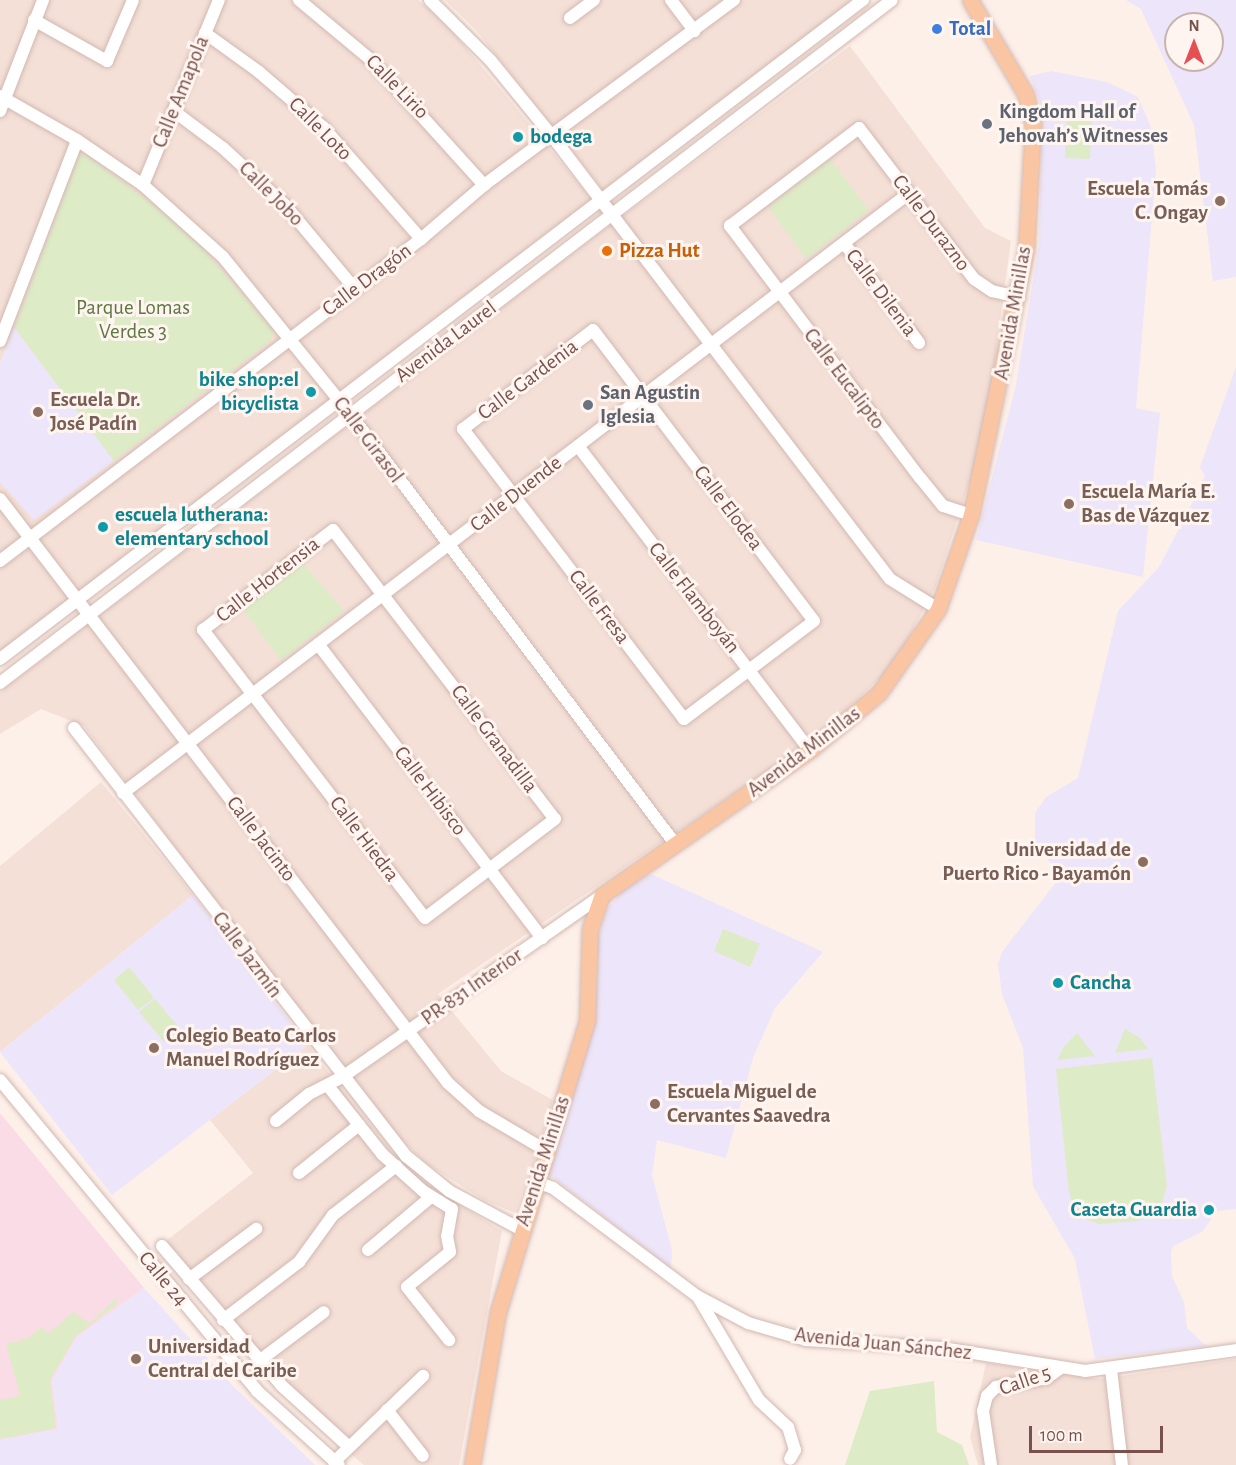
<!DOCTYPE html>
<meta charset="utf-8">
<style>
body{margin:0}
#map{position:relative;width:1236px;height:1465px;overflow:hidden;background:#fdf0e9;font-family:"Alegreya Sans",sans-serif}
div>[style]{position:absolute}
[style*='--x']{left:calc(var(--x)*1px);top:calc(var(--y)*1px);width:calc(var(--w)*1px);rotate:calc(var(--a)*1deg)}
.residential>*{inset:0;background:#f4e0d7}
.education>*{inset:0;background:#ede5f9}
.medical>*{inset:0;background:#fadce7}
.green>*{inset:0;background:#deebc7}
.roads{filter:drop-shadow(0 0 2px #d2b8b1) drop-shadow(0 0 2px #d2b8b1)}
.minor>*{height:12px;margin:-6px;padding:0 6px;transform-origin:6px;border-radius:6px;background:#fff}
.major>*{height:15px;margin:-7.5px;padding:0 7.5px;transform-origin:7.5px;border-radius:7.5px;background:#fac5a2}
.dots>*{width:16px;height:16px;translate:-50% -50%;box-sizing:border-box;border:3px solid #fff5f0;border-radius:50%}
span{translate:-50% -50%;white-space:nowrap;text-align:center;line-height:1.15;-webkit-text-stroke:6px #fff5f0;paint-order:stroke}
.shop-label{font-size:21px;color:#366cbe;font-weight:700}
.left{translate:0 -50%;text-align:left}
.street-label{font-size:21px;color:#78514c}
.worship-label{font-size:21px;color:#5b616d;font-weight:700}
.culture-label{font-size:21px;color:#0d838f;font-weight:700}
.right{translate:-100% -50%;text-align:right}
.education-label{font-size:21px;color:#785e54;font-weight:700}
.food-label{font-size:21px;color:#c56008;font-weight:700}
.park-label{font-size:21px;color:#5e7841}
.north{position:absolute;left:1164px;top:12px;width:60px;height:60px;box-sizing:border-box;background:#fff5f0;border:2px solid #c9b3ae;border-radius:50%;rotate:0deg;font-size:16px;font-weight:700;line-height:24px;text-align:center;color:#78514c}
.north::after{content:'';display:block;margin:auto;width:21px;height:27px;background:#e64f51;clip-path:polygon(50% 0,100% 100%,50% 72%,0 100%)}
.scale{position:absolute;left:1029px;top:1426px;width:134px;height:27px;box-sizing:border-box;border:3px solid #78514c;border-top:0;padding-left:8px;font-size:18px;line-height:21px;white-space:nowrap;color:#78514c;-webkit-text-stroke:4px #fff5f0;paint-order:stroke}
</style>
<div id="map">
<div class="residential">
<i style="clip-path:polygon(0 0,418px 0,447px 25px,594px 202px,0 653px)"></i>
<i style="clip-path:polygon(445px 0,859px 0,605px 193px,476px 30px)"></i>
<i style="clip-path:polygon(850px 46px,985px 228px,1011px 241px,984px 438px,935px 588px,894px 665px,815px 738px,438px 994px,501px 1071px,553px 1100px,518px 1214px,484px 1200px,427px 1164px,375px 1114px,84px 726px,41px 709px,0 734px,0 692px,560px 263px)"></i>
<i style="clip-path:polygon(101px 782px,193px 895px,0 1052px,0 866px)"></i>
<i style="clip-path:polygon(308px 1045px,391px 1156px,437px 1191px,502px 1231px,459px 1465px,364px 1465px,300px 1412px,157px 1248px,253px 1173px,210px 1120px)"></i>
<i style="clip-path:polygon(1236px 1359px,1236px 1465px,978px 1465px,970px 1437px,986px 1363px,1102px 1379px)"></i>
</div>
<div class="education">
<i style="clip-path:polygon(evenodd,1126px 0,1236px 0,1236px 277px,1213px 281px,1194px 125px,1141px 9px,1126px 0,1176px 24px,1212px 24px,1212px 60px,1176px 60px,1176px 24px)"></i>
<i style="clip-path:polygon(1051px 71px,1107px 82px,1138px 97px,1151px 127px,1156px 169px,1136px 408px,1160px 413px,1143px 577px,976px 540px,1016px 385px,1039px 244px,1042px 108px,1030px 76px)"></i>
<i style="clip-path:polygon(14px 327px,114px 461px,34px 520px,0 482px,0 363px)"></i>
<i style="clip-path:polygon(1236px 367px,1236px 1209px,1217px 1211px,1202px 1232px,1173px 1246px,1171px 1252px,1172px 1276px,1184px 1302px,1187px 1328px,1206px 1346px,1095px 1359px,1075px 1259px,1033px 1186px,1023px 1048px,1002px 994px,998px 964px,1002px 952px,1057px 881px,1058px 874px,1035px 841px,1035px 813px,1046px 797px,1078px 778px,1118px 611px,1159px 567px,1196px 496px,1205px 476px,1200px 467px)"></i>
<i style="clip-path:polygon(651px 874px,823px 952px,775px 1008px,753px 1058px,726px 1158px,657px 1140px,652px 1175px,672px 1250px,671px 1268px,547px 1173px,592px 1027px,598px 977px,597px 941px,607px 909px,626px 887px)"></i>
<i style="clip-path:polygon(193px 895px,308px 1045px,112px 1195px,0 1052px)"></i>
<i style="clip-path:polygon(144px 1288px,231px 1384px,315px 1465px,0 1465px,0 1440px,58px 1429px,52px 1380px,77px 1337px)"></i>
</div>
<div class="medical">
<i style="clip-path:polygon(0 1113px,144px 1288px,77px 1337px,52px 1380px,58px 1429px,0 1440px)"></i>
</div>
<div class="green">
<i style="clip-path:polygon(1067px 116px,1092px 117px,1090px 159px,1065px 158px)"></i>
<i style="clip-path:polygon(86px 154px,166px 214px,203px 248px,274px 331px,270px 341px,114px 461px,14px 327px,79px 155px)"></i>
<i style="clip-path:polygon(830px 159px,869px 210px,806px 259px,768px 207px)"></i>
<i style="clip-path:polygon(303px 563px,344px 611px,281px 660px,242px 609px)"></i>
<i style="clip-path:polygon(723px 929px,760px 944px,750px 967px,714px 951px)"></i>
<i style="clip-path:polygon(129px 967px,154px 998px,138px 1010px,114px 980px)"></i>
<i style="clip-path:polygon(155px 999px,180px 1029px,164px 1042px,139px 1012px)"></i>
<i style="clip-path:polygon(1125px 1029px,1140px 1038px,1148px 1049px,1115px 1053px)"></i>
<i style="clip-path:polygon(1077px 1033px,1095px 1056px,1057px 1060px,1063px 1048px)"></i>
<i style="clip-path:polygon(1152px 1058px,1167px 1186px,1162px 1202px,1156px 1211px,1138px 1221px,1099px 1224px,1083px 1218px,1074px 1208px,1069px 1192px,1056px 1069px)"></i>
<i style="clip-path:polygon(116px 1298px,118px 1303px,75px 1337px,50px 1380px,56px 1428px,0 1439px,0 1400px,20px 1395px,6px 1344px,26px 1339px,42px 1327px,48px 1334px,73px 1312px,90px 1323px)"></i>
<i style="clip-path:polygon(934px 1381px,937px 1432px,962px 1445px,969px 1465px,845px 1465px,870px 1391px)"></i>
</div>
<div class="roads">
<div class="minor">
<i style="--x:299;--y:0;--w:94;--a:39.8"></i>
<i style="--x:371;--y:60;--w:169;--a:47.9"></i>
<i style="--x:430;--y:0;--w:86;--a:45"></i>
<i style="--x:491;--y:61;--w:97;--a:50.9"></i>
<i style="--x:552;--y:136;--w:557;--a:52.66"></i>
<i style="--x:890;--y:579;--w:57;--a:32"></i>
<i style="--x:671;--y:0;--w:39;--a:53"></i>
<i style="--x:570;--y:18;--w:30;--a:-37"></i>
<i style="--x:34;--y:20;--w:84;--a:29.3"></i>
<i style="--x:107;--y:61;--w:66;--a:-66.9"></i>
<i style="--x:205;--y:33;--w:67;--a:35.8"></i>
<i style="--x:259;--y:72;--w:84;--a:40.7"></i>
<i style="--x:323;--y:127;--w:149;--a:48.8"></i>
<i style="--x:0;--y:96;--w:89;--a:29.7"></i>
<i style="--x:77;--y:140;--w:80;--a:34.3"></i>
<i style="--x:143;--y:185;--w:108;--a:42"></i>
<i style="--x:223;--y:257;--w:203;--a:51"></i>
<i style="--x:351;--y:415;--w:539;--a:52.92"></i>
<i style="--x:0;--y:111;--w:119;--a:-68.8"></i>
<i style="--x:175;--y:112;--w:60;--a:36.9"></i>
<i style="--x:223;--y:148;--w:84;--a:42.6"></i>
<i style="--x:285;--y:205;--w:109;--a:50.2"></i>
<i style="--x:143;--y:185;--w:200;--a:-67.7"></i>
<i style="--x:844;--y:243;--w:125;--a:53.1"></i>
<i style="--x:593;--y:330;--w:365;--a:52.8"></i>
<i style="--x:814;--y:621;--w:163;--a:143"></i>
<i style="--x:684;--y:719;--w:365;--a:-127.3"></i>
<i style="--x:463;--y:429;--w:163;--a:-37.3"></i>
<i style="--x:0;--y:341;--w:215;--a:-69"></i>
<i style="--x:578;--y:446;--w:382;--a:52.7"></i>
<i style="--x:0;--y:499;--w:736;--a:52.51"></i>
<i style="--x:448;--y:1083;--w:42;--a:42.1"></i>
<i style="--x:479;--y:1111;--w:79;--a:30.5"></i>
<i style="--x:971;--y:515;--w:29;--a:-162"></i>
<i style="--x:943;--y:506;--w:36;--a:-129"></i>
<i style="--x:920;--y:478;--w:316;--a:-127"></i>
<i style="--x:730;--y:226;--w:162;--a:-37.2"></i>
<i style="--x:859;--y:128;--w:190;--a:52.7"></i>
<i style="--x:974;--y:279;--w:22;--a:34"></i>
<i style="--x:992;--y:291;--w:28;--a:13"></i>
<i style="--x:333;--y:530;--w:364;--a:52.5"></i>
<i style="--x:555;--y:819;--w:163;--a:142.7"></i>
<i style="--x:425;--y:918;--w:364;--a:-127.6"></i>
<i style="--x:203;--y:630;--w:164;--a:-37.6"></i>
<i style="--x:0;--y:561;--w:530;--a:-37.41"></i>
<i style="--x:421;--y:239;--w:83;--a:-40.6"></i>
<i style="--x:484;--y:185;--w:311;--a:-36.5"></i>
<i style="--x:318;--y:644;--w:370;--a:52.7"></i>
<i style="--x:0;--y:659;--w:1086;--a:-37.37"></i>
<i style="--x:0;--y:683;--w:1123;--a:-37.44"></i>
<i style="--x:74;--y:728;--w:542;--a:52.2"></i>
<i style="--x:406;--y:1156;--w:55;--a:39.1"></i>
<i style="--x:449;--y:1191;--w:81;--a:28.2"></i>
<i style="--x:123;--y:793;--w:987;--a:-37.35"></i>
<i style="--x:0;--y:1080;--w:403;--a:50.4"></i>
<i style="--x:257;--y:1391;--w:110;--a:42.1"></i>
<i style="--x:328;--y:1086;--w:87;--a:51.5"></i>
<i style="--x:382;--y:1154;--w:55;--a:42.1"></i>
<i style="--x:423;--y:1191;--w:34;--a:32"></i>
<i style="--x:452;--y:1209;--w:27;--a:100"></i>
<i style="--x:447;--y:1236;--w:16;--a:79"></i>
<i style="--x:450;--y:1252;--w:55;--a:140.9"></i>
<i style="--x:407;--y:1287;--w:68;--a:51.6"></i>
<i style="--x:276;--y:1121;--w:43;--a:-39.3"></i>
<i style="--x:309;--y:1094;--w:36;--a:-27"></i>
<i style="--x:341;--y:1078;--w:319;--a:-35"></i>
<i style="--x:299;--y:1173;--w:77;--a:-38.7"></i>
<i style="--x:536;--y:1182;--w:18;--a:19"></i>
<i style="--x:553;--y:1188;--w:180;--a:36.9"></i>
<i style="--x:697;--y:1296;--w:58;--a:27.9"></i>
<i style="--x:748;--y:1323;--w:60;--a:16.3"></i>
<i style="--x:806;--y:1340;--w:136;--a:3.4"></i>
<i style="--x:942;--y:1348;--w:145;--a:9.1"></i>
<i style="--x:1085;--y:1371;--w:152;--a:-7.9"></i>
<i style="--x:162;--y:1246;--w:183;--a:49.4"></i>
<i style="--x:281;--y:1385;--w:91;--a:42.3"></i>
<i style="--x:368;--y:1250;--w:82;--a:-40.1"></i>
<i style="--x:189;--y:1279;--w:84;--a:-36.7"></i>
<i style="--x:698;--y:1297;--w:120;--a:59.4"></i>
<i style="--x:759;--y:1400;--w:40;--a:43"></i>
<i style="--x:788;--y:1427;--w:24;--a:73"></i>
<i style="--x:795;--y:1450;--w:10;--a:119"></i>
<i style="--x:223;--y:1320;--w:96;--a:-37.3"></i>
<i style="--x:299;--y:1262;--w:58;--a:-54.1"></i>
<i style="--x:333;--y:1215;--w:80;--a:-37.9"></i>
<i style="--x:259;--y:1361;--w:81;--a:-37"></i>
<i style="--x:1111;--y:1369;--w:97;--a:83.5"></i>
<i style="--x:387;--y:1410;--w:58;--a:52"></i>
<i style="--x:334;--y:1462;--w:124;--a:-44"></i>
<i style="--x:991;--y:1465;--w:55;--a:-98.4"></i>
<i style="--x:983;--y:1411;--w:16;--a:-75"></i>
<i style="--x:987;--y:1396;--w:13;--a:-45"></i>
<i style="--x:996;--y:1387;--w:52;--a:-10"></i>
<i style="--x:1047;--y:1378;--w:17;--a:-36"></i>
</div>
<div class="major">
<i style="--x:472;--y:1465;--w:155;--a:-80.4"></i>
<i style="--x:498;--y:1312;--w:305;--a:-73"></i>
<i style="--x:587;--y:1020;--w:91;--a:-88.1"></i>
<i style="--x:590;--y:929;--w:36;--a:-71"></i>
<i style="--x:602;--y:895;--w:254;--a:-34.9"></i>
<i style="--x:810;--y:750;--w:89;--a:-39.6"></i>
<i style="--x:879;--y:693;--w:103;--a:-54.9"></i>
<i style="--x:938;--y:609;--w:100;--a:-70.7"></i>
<i style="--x:971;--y:515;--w:271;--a:-78.3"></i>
<i style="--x:1026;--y:250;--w:126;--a:-86.8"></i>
<i style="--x:1033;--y:124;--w:30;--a:-104"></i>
<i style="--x:1026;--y:95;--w:110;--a:-120.5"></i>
</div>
</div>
<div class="dots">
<i style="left:937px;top:29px;background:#3f7fe0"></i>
<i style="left:987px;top:124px;background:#6b7280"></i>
<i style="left:518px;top:137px;background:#0f9aa8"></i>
<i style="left:1220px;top:201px;background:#8d6e63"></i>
<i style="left:607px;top:251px;background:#e8710a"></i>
<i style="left:311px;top:392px;background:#0f9aa8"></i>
<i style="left:588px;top:405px;background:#6b7280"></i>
<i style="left:38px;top:412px;background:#8d6e63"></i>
<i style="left:1069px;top:504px;background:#8d6e63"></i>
<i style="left:103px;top:527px;background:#0f9aa8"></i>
<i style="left:1143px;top:862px;background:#8d6e63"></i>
<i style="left:1058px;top:983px;background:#0f9aa8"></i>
<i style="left:154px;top:1048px;background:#8d6e63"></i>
<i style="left:655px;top:1104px;background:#8d6e63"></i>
<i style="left:1209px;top:1210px;background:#0f9aa8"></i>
<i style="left:136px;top:1359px;background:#8d6e63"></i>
</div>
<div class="shop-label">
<span class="left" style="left:949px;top:29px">Total</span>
</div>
<div class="street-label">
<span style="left:397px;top:87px;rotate:46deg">Calle Lirio</span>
<span style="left:181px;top:92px;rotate:-68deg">Calle Amapola</span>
<span style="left:320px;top:129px;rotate:45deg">Calle Loto</span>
<span style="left:271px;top:194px;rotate:45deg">Calle Jobo</span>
<span style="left:931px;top:223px;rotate:53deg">Calle Durazno</span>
<span style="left:367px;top:280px;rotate:-37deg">Calle Dragón</span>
<span style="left:881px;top:293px;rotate:53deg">Calle Dilenia</span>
<span style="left:1013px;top:313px;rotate:-80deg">Avenida Minillas</span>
<span style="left:446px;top:342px;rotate:-37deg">Avenida Laurel</span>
<span style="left:844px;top:379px;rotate:53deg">Calle Eucalipto</span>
<span style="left:528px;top:380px;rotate:-37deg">Calle Gardenia</span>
<span style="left:368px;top:440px;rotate:53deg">Calle Girasol</span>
<span style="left:516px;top:494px;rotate:-38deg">Calle Duende</span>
<span style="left:728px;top:508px;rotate:53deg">Calle Elodea</span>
<span style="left:268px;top:580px;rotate:-38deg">Calle Hortensia</span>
<span style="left:694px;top:598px;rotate:52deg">Calle Flamboyán</span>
<span style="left:599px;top:607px;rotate:53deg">Calle Fresa</span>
<span style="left:494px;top:739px;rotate:53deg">Calle Granadilla</span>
<span style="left:804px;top:752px;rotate:-37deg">Avenida Minillas</span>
<span style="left:430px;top:791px;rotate:53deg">Calle Hibisco</span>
<span style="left:261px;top:839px;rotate:53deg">Calle Jacinto</span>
<span style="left:364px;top:839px;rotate:53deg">Calle Hiedra</span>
<span style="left:247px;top:955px;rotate:53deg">Calle Jazmín</span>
<span style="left:472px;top:987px;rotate:-35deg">PR-831 Interior</span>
<span style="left:543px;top:1161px;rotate:-72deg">Avenida Minillas</span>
<span style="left:163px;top:1279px;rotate:50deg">Calle 24</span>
<span style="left:883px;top:1344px;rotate:6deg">Avenida Juan Sánchez</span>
<span style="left:1025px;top:1381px;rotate:-19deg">Calle 5</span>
</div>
<div class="worship-label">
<span class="left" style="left:999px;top:124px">Kingdom Hall of<br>Jehovah’s Witnesses</span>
<span class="left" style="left:600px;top:405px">San Agustin<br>Iglesia</span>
</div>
<div class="culture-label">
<span class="left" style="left:530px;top:137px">bodega</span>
<span class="right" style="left:299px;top:392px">bike shop:el<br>bicyclista</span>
<span class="left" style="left:115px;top:527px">escuela lutherana:<br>elementary school</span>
<span class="left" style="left:1070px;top:983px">Cancha</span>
<span class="right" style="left:1197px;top:1210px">Caseta Guardia</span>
</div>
<div class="education-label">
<span class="right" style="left:1208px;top:201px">Escuela Tomás<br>C. Ongay</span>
<span class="left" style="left:50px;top:412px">Escuela Dr.<br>José Padín</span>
<span class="left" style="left:1081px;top:504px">Escuela María E.<br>Bas de Vázquez</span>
<span class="right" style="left:1131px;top:862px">Universidad de<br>Puerto Rico - Bayamón</span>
<span class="left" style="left:166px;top:1048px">Colegio Beato Carlos<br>Manuel Rodríguez</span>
<span class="left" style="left:667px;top:1104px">Escuela Miguel de<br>Cervantes Saavedra</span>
<span class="left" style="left:148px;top:1359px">Universidad<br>Central del Caribe</span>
</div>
<div class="food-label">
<span class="left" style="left:619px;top:251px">Pizza Hut</span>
</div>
<div class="park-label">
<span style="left:133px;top:320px">Parque Lomas<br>Verdes 3</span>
</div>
<div class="north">N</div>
<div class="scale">100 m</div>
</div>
